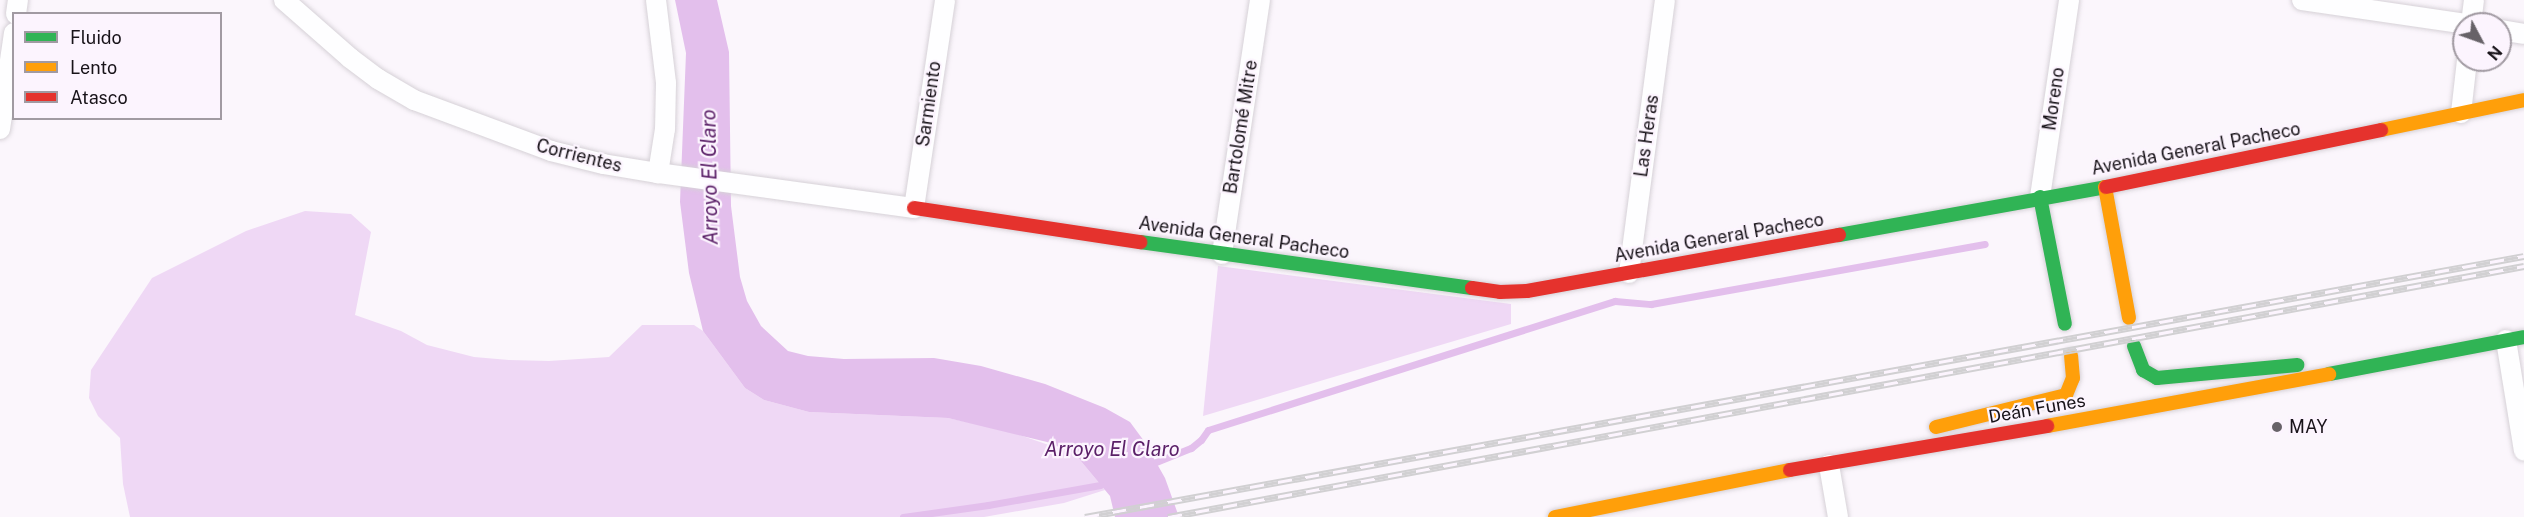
<!DOCTYPE html>
<meta charset="utf-8">
<style>
body{margin:0}
#map{position:relative;width:2524px;height:517px;overflow:hidden;background:#fbf6fc;font-family:"Public Sans",sans-serif}
div>[style]{position:absolute}
[style*='--x']{left:calc(var(--x)*1px);top:calc(var(--y)*1px);width:calc(var(--w)*1px);rotate:calc(var(--a)*1deg)}
.green>*{inset:0;background:#efd8f5}
.water>*{inset:0;background:#e3bfec}
.stream>*{height:7px;margin:-3.5px;padding:0 3.5px;transform-origin:3.5px;border-radius:3.5px;background:#e3bfec}
.roads{filter:drop-shadow(0 0 2px #d6d1d7) drop-shadow(0 0 2px #d6d1d7)}
.street>*{height:20px;margin:-10px;padding:0 10px;transform-origin:10px;border-radius:10px;background:#fefeff}
.fast>*{height:14px;margin:-7px;padding:0 7px;transform-origin:7px;border-radius:7px;background:#30b455}
.slow>*{height:14px;margin:-7px;padding:0 7px;transform-origin:7px;border-radius:7px;background:#ff9f0a}
.jam>*{height:14px;margin:-7px;padding:0 7px;transform-origin:7px;border-radius:7px;background:#e5322d}
.rail>*{height:7px;margin-top:-3.5px;transform-origin:0;background:repeating-linear-gradient(90deg,#fcf4fe 0 14px,#d1d0d2 0 28px);box-sizing:border-box;border-block:2px solid #d1d0d2}
.dots>*{width:16px;height:16px;translate:-50% -50%;box-sizing:border-box;border:3px solid #fcf4fe;border-radius:50%}
span{translate:-50% -50%;white-space:nowrap;text-align:center;line-height:1.15;-webkit-text-stroke:4.5px #fcf4fe;paint-order:stroke}
.street-label{font-size:18px;color:#181319}
.poi-label{font-size:18px;color:#181319}
.left{translate:0 -50%;text-align:left}
.water-label{font-size:20px;color:#5b2068;font-style:italic}
.legend{position:absolute;left:12px;top:12px;width:210px;height:108px;box-sizing:border-box;background:#fcf4fe;border:2px solid #a19aa2;margin:0;padding:8px 10px;list-style:none;font-size:18px;color:#181319}
.legend li{display:flex;align-items:center;gap:12px;height:30px}
.legend b{width:30px;border:2px solid #a19aa2}
.north{position:absolute;left:2452px;top:12px;width:60px;height:60px;box-sizing:border-box;background:#fcf4fe;border:2px solid #a19aa2;border-radius:50%;rotate:131deg;font-size:16px;font-weight:700;line-height:24px;text-align:center;color:#181319}
.north::after{content:'';display:block;margin:auto;width:21px;height:27px;background:#676268;clip-path:polygon(50% 0,100% 100%,50% 72%,0 100%)}
</style>
<div id="map">
<div class="green">
<i style="clip-path:polygon(305px 211px,351px 214px,371px 232px,355px 315px,401px 331px,427px 345px,474px 357px,509px 360px,549px 361px,609px 357px,642px 325px,694px 325px,703px 331px,745px 388px,764px 400px,809px 412px,948px 418px,1008px 431px,1075px 454px,1105px 490px,1064px 503px,984px 517px,130px 517px,123px 484px,120px 438px,98px 416px,89px 398px,91px 370px,152px 278px,246px 231px)"></i>
<i style="clip-path:polygon(1218px 266px,1511px 304px,1511px 324px,1203px 416px)"></i>
</div>
<div class="water">
<i style="clip-path:polygon(675px 0,717px 0,729px 52px,731px 206px,740px 277px,747px 301px,761px 326px,788px 351px,808px 356px,844px 359px,934px 358px,981px 366px,1045px 384px,1105px 408px,1130px 422px,1144px 441px,1165px 478px,1179px 517px,1115px 517px,1110px 496px,1075px 454px,1047px 442px,948px 418px,809px 412px,764px 400px,745px 388px,703px 331px,689px 273px,680px 202px,686px 53px)"></i>
</div>
<div class="stream">
<i style="--x:1156;--y:462;--w:38;--a:-22"></i>
<i style="--x:1191;--y:448;--w:13;--a:-39"></i>
<i style="--x:1201;--y:440;--w:12;--a:-55"></i>
<i style="--x:1208;--y:430;--w:427;--a:-17.6"></i>
<i style="--x:1615;--y:301;--w:36;--a:5"></i>
<i style="--x:1651;--y:304;--w:339;--a:-10.2"></i>
<i style="--x:903;--y:517;--w:86;--a:-8"></i>
<i style="--x:988;--y:505;--w:114;--a:-10.1"></i>
</div>
<div class="roads">
<div class="street">
<i style="--x:284;--y:0;--w:88;--a:41.3"></i>
<i style="--x:350;--y:58;--w:35;--a:37"></i>
<i style="--x:378;--y:79;--w:42;--a:30.3"></i>
<i style="--x:414;--y:100;--w:146;--a:20.4"></i>
<i style="--x:551;--y:151;--w:54;--a:14"></i>
<i style="--x:603;--y:164;--w:56;--a:9.3"></i>
<i style="--x:658;--y:173;--w:258;--a:7.8"></i>
<i style="--x:914;--y:208;--w:210;--a:-81.5"></i>
<i style="--x:656;--y:0;--w:84;--a:83.1"></i>
<i style="--x:666;--y:83;--w:46;--a:91.2"></i>
<i style="--x:665;--y:129;--w:45;--a:99"></i>
<i style="--x:2302;--y:0;--w:167;--a:8.3"></i>
<i style="--x:16;--y:14;--w:14;--a:-82"></i>
<i style="--x:2471;--y:24;--w:24;--a:-83"></i>
<i style="--x:2500;--y:30;--w:24;--a:9"></i>
<i style="--x:2461;--y:113;--w:53;--a:-83.5"></i>
<i style="--x:0;--y:129;--w:97;--a:-81.7"></i>
<i style="--x:2040;--y:197;--w:199;--a:-81.6"></i>
<i style="--x:1222;--y:254;--w:257;--a:-81.5"></i>
<i style="--x:1629;--y:273;--w:275;--a:-82.5"></i>
<i style="--x:2506;--y:340;--w:112;--a:80.8"></i>
<i style="--x:1829;--y:465;--w:53;--a:80.2"></i>
</div>
<div class="fast">
<i style="--x:2040;--y:197;--w:129;--a:78.9"></i>
<i style="--x:1839;--y:235;--w:271;--a:-10.2"></i>
<i style="--x:1140;--y:242;--w:335;--a:7.9"></i>
<i style="--x:2134;--y:346;--w:26;--a:69"></i>
<i style="--x:2143;--y:370;--w:16;--a:30"></i>
<i style="--x:2157;--y:378;--w:141;--a:-5.3"></i>
<i style="--x:2329;--y:374;--w:198;--a:-10.7"></i>
</div>
<div class="slow">
<i style="--x:2381;--y:130;--w:146;--a:-11.8"></i>
<i style="--x:2105;--y:187;--w:133;--a:79.6"></i>
<i style="--x:2047;--y:426;--w:287;--a:-10.4"></i>
<i style="--x:1936;--y:427;--w:134;--a:-13.8"></i>
<i style="--x:2066;--y:395;--w:18;--a:-68"></i>
<i style="--x:2073;--y:378;--w:22;--a:-95"></i>
<i style="--x:1555;--y:517;--w:240;--a:-11.3"></i>
</div>
<div class="jam">
<i style="--x:2106;--y:187;--w:281;--a:-11.7"></i>
<i style="--x:914;--y:208;--w:229;--a:8.6"></i>
<i style="--x:1472;--y:288;--w:28;--a:8"></i>
<i style="--x:1500;--y:292;--w:27;--a:-2"></i>
<i style="--x:1527;--y:291;--w:317;--a:-10.2"></i>
<i style="--x:1790;--y:470;--w:261;--a:-9.7"></i>
</div>
</div>
<div class="rail">
<i style="--x:1085;--y:517;--w:1462;--a:-10.28"></i>
<i style="--x:1168;--y:517;--w:1379;--a:-10.49"></i>
</div>
<div class="dots">
<i style="left:2277px;top:427px;background:#676268"></i>
</div>
<div class="street-label">
<span style="left:2054px;top:99px;rotate:-82deg">Moreno</span>
<span style="left:929px;top:104px;rotate:-82deg">Sarmiento</span>
<span style="left:1241px;top:127px;rotate:-81deg">Bartolomé Mitre</span>
<span style="left:1647px;top:136px;rotate:-82deg">Las Heras</span>
<span style="left:2196px;top:149px;rotate:-11deg">Avenida General Pacheco</span>
<span style="left:579px;top:156px;rotate:14deg">Corrientes</span>
<span style="left:1244px;top:238px;rotate:8deg">Avenida General Pacheco</span>
<span style="left:1719px;top:238px;rotate:-10deg">Avenida General Pacheco</span>
<span style="left:2037px;top:409px;rotate:-10deg">Deán Funes</span>
</div>
<div class="poi-label">
<span class="left" style="left:2289px;top:427px">MAY</span>
</div>
<div class="water-label">
<span style="left:710px;top:177px;rotate:-91deg">Arroyo El Claro</span>
<span style="left:1112px;top:449px">Arroyo El Claro</span>
</div>
<ul class="legend">
<li><b style="height:8px;background:#30b455"></b>Fluido</li>
<li><b style="height:8px;background:#ff9f0a"></b>Lento</li>
<li><b style="height:8px;background:#e5322d"></b>Atasco</li>
</ul>
<div class="north">N</div>
</div>
